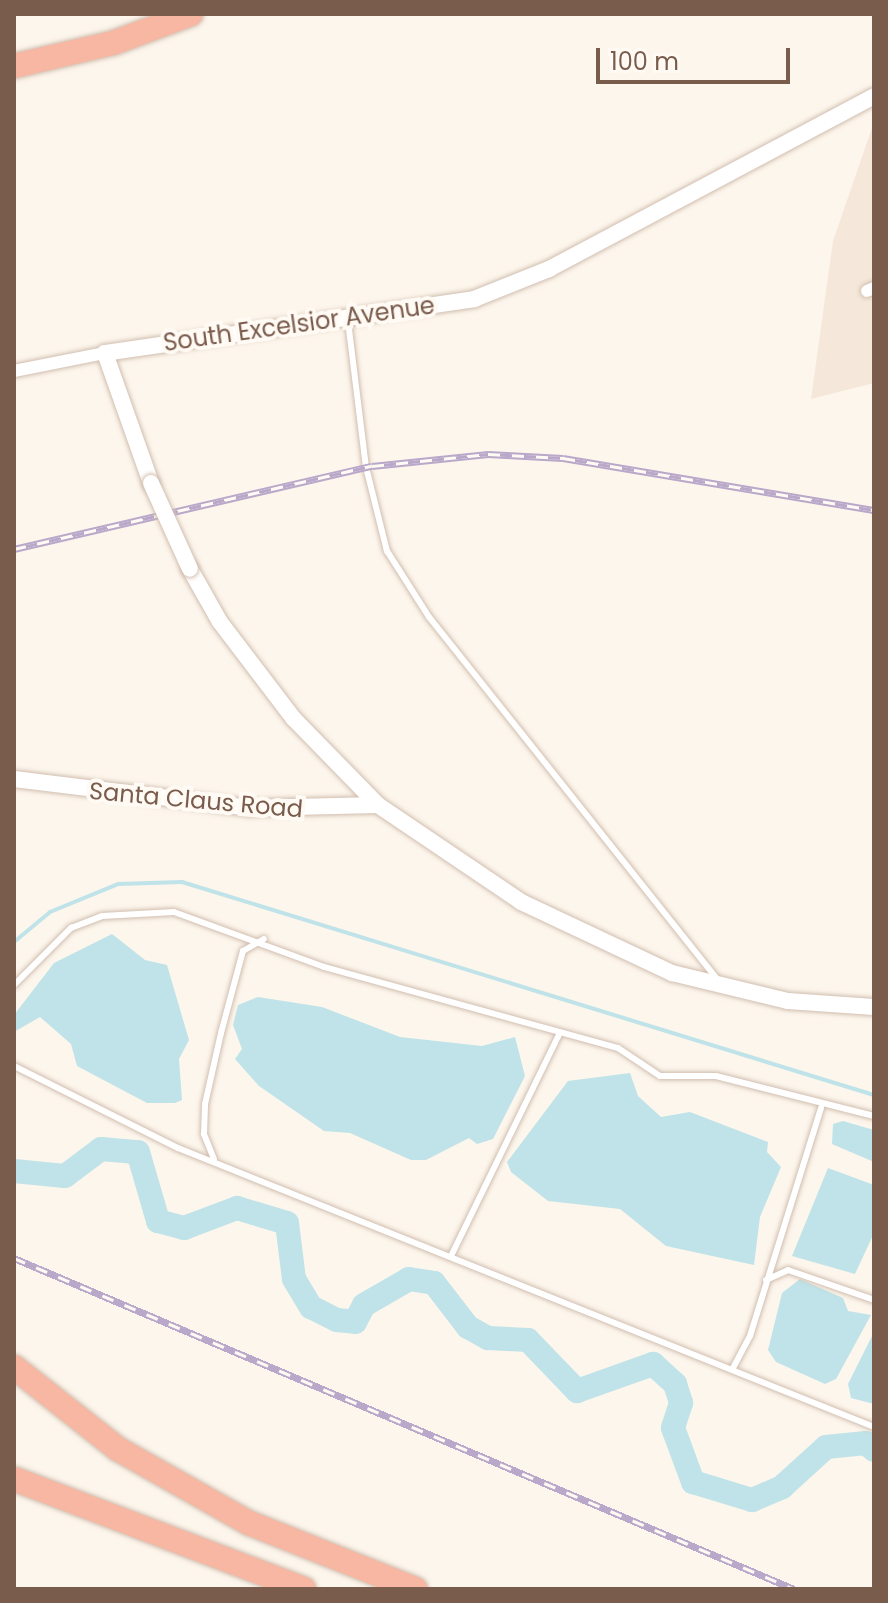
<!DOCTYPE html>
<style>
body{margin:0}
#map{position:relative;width:888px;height:1603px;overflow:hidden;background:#fdf6ec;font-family:Poppins,sans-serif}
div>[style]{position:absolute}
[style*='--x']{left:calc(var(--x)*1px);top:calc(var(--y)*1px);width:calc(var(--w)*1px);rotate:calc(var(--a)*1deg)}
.residential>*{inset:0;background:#f5e8da}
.water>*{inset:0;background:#bfe3e8}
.stream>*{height:4px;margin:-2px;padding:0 2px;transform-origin:2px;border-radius:2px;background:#bfe3e8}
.river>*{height:24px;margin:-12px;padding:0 12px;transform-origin:12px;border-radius:12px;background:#bfe3e8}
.roads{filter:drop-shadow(0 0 2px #d1beb0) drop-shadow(0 0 2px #d1beb0)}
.service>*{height:6px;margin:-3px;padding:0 3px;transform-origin:3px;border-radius:3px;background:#fff}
.minor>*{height:12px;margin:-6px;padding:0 6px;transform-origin:6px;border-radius:6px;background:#fff}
.tertiary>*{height:16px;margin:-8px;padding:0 8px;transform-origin:8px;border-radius:8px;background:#fff}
.motorway>*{height:24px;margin:-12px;padding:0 12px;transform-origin:12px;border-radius:12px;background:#f7b7a3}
.rail>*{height:7px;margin-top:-3.5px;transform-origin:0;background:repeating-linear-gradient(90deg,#fffaf3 0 12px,#b9a8c9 0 24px);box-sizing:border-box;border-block:2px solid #b9a8c9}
.bridges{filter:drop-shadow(0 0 2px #d1beb0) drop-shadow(0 0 2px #d1beb0)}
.tertiary-bridge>*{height:16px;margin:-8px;padding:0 8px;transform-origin:8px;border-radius:8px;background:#fff}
span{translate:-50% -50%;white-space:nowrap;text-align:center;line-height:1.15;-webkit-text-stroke:8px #fffaf3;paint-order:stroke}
.street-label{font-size:24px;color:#7a5c4d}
.frame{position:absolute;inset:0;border:16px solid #7a5c4d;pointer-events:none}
.scale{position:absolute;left:596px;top:48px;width:194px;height:36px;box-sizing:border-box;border:4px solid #7a5c4d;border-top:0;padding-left:10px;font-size:24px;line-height:28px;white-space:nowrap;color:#7a5c4d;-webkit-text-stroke:6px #fffaf3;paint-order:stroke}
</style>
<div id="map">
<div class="residential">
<i style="clip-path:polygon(874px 122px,874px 383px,811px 399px,833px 241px)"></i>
</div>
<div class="water">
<i style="clip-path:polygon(112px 934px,145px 960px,167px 965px,189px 1040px,179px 1059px,182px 1100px,175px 1103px,147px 1103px,77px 1066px,71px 1044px,40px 1017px,14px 1032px,14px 1015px,54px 963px)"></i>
<i style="clip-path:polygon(258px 997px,322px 1007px,400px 1037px,482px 1046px,515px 1037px,525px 1076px,493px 1139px,477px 1144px,469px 1138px,426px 1160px,411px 1160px,350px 1133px,324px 1131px,259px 1086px,235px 1059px,242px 1049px,233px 1025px,238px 1005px)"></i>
<i style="clip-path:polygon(630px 1073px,638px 1096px,661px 1117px,690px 1112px,768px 1142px,767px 1152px,781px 1167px,760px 1217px,754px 1265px,666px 1246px,620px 1209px,548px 1201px,511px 1172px,507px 1162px,568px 1081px)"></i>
<i style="clip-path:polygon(843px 1121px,874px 1130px,874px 1162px,832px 1144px,833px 1124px)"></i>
<i style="clip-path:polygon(828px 1168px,874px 1185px,874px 1233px,855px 1274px,792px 1256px)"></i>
<i style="clip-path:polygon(800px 1279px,843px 1298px,848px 1311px,871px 1315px,836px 1379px,825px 1384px,776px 1362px,768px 1350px,782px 1293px)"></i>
<i style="clip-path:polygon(874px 1332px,874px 1404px,851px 1398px,848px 1384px)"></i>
</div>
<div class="stream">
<i style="--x:14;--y:942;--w:47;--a:-39.8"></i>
<i style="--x:50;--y:912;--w:74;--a:-22.4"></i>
<i style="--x:118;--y:884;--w:64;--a:-1.8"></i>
<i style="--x:182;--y:882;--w:724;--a:17.11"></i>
</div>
<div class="river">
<i style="--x:14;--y:1171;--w:51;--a:5.6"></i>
<i style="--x:65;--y:1176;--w:45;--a:-36.9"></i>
<i style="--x:101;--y:1149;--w:37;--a:5"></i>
<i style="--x:138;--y:1152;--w:72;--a:73.8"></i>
<i style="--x:158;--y:1221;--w:27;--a:15"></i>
<i style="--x:184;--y:1228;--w:57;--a:-20.7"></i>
<i style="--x:237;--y:1208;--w:52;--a:16.7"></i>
<i style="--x:287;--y:1223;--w:56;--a:82.9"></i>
<i style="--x:294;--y:1279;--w:33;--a:59"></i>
<i style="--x:311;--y:1307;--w:29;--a:27"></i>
<i style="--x:337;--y:1320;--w:18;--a:6"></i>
<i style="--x:355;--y:1322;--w:19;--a:-62"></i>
<i style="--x:364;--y:1305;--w:52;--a:-30"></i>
<i style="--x:409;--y:1279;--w:25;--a:9"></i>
<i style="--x:434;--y:1283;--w:56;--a:52.3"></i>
<i style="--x:468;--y:1327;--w:23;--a:29"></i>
<i style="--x:488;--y:1338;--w:40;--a:2.9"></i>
<i style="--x:528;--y:1340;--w:71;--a:46.1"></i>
<i style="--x:577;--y:1391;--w:81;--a:-19.6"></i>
<i style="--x:653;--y:1364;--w:30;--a:42"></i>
<i style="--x:675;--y:1384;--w:20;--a:72"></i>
<i style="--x:681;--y:1403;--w:26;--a:108"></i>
<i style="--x:673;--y:1428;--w:58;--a:69.7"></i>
<i style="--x:693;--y:1482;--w:62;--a:17"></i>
<i style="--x:752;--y:1500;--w:33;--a:-23"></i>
<i style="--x:782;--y:1487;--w:59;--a:-42.3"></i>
<i style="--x:826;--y:1447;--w:40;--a:-5.7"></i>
<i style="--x:866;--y:1443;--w:11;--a:41"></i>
</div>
<div class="roads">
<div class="service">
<i style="--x:348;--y:321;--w:147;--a:83"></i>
<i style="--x:366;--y:467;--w:87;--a:76"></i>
<i style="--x:387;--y:551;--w:78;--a:57.5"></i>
<i style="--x:429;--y:617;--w:464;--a:51.5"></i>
<i style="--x:14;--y:985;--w:81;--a:-45"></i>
<i style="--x:71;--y:928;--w:33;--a:-21"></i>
<i style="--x:102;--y:916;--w:72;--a:-3.2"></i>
<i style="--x:174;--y:912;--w:160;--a:20.1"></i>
<i style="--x:324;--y:967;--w:305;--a:15.4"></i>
<i style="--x:618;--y:1048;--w:50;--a:33.7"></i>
<i style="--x:660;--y:1076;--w:56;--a:0"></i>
<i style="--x:716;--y:1076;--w:163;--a:14.2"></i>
<i style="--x:14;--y:1066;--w:183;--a:26.6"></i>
<i style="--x:178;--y:1148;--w:750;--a:21.84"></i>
<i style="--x:214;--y:1159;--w:27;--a:-112"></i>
<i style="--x:204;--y:1134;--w:30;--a:-88"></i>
<i style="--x:205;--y:1104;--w:73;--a:-77.3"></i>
<i style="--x:221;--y:1033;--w:85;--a:-75"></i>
<i style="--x:243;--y:951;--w:24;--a:-30"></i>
<i style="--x:452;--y:1254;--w:244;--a:-64"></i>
<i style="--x:766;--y:1280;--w:24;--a:-24"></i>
<i style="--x:788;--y:1270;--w:91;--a:19.2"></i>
<i style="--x:733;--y:1368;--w:36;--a:-62"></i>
<i style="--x:750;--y:1336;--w:239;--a:-72.7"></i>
</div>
<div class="minor">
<i style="--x:867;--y:291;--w:8;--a:-23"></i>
<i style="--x:14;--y:371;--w:93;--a:-11.2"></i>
</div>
<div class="tertiary">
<i style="--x:151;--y:483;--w:138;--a:-109.5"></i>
<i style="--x:105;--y:353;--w:373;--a:-8.3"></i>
<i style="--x:474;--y:299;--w:81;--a:-21.8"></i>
<i style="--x:549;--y:269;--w:368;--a:-28"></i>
<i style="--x:190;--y:569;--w:61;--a:60.5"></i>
<i style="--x:220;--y:622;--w:122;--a:52.7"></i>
<i style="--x:294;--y:719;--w:120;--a:45.7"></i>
<i style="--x:378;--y:805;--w:173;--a:34.1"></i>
<i style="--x:521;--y:902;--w:167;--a:25.2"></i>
<i style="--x:672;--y:973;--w:119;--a:13.6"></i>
<i style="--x:788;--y:1001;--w:86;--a:4"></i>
<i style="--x:14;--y:779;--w:237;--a:7"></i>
<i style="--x:249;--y:808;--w:129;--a:-1.3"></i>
</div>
<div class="motorway">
<i style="--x:14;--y:66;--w:102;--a:-13.1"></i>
<i style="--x:113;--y:43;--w:83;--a:-20.4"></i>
<i style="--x:14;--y:1367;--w:132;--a:38.3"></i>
<i style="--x:118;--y:1449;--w:150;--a:29.5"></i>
<i style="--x:249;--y:1523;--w:179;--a:21.7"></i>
<i style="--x:14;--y:1479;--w:310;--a:20.8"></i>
</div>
</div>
<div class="rail">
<i style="--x:14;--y:549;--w:367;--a:-13.1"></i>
<i style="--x:372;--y:466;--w:117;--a:-5.9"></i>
<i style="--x:488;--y:454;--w:75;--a:3.1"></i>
<i style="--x:563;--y:458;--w:315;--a:9.5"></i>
<i style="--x:14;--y:1258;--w:847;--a:22.99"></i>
</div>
<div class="bridges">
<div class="tertiary-bridge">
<i style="--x:151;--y:483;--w:94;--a:65.6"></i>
</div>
</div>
<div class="street-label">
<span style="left:299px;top:324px;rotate:-8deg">South Excelsior Avenue</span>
<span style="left:196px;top:800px;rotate:5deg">Santa Claus Road</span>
</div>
<div class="frame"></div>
<div class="scale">100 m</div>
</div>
